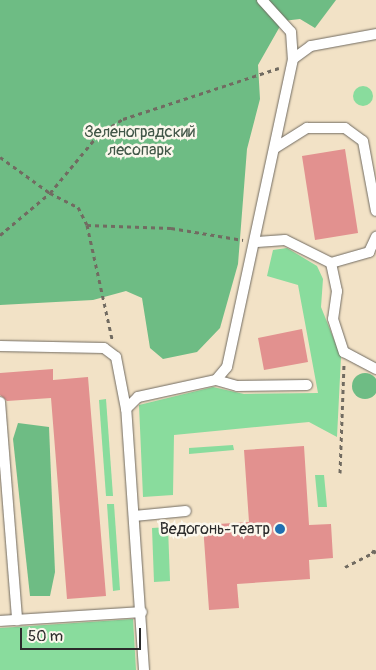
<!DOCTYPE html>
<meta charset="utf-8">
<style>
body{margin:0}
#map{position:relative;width:376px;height:670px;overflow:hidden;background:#f2e2c6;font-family:Pangolin,sans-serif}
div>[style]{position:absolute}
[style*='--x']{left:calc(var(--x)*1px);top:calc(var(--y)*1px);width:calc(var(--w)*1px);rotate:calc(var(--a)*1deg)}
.green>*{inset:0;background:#89dc9d}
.round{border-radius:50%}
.forest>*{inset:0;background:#6ebc84}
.building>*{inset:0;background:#e2918f}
.path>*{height:3px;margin-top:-1.5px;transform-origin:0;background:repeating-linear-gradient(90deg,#716b61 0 4px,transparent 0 8px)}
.roads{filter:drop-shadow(0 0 1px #716b61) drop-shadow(0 0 1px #716b61)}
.service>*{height:10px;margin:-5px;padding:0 5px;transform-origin:5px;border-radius:5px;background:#fff}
.dots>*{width:14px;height:14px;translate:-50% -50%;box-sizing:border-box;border:2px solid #fbf7ec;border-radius:50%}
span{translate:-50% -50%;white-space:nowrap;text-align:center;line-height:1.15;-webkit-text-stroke:5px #fbf7ec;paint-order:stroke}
.park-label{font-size:16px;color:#425748}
.poi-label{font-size:16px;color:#2b2b2b}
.right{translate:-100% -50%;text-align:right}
.scale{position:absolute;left:20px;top:628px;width:121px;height:22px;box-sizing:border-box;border:2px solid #2b2b2b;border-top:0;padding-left:6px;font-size:15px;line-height:18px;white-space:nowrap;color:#2b2b2b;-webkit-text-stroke:4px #fbf7ec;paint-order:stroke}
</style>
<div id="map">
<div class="green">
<i class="round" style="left:353px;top:86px;width:20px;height:20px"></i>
<i style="clip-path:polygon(287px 248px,317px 266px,323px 279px,321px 307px,341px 357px,337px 437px,309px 422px,174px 435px,173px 495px,143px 497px,139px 405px,213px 387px,244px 394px,318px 393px,298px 285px,267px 276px,273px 250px)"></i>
<i style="clip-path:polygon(106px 399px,113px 496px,106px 496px,99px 400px)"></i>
<i style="clip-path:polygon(233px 445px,234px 450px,189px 454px,189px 448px)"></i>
<i style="clip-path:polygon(315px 475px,324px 475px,327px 507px,318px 507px)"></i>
<i style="clip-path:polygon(107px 504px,114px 504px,120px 590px,113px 591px)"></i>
<i style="clip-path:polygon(168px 527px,170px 581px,154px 582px,152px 528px)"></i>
<i style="clip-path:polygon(133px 619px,136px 670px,0 670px,0 628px)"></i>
</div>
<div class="forest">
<i style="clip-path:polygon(0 0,336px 0,315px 28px,300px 19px,283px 21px,258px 65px,260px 99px,247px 149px,238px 264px,220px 328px,197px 352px,163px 359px,150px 348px,142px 298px,126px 291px,93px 300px,0 305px)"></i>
<i class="round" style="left:352px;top:373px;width:26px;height:26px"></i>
<i style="clip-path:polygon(18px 423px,49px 427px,55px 572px,50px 596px,30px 596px,13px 439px)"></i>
</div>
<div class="building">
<i style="clip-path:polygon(345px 149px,358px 233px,315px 240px,302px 156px)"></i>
<i style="clip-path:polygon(302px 329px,308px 362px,264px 370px,258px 338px)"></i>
<i style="clip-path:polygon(53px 369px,53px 380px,88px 377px,106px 596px,67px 599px,51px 398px,7px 401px,0 395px,0 373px)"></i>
<i style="clip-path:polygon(304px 446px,309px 525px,331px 524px,333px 558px,309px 560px,310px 579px,237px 584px,239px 608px,209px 610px,203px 525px,249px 522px,244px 450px)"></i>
</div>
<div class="path">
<i style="--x:0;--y:157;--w:62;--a:35.8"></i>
<i style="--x:50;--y:193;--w:31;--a:27"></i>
<i style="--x:78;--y:207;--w:20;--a:63"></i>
<i style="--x:87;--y:225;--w:117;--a:77.6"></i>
<i style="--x:87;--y:225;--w:84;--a:2"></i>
<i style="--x:171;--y:228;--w:73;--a:9.5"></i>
<i style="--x:0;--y:235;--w:65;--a:-40"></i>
<i style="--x:50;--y:193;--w:75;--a:-50.4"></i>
<i style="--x:98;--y:135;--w:30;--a:-33"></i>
<i style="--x:123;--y:119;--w:164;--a:-18.1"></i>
<i style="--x:340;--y:473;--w:108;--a:-87.9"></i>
<i style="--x:372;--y:553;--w:7;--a:-56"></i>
<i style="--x:345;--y:567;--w:35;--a:-27"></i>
</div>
<div class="roads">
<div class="service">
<i style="--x:262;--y:0;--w:43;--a:47.8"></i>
<i style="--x:291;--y:32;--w:27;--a:86"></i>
<i style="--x:275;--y:148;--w:38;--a:-32"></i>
<i style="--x:307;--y:128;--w:38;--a:0"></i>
<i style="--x:345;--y:128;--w:22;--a:36"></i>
<i style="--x:363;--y:141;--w:71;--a:79.5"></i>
<i style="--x:257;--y:242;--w:28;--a:-4"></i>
<i style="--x:285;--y:240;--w:51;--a:26.6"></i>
<i style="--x:331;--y:263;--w:40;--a:-16"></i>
<i style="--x:369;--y:252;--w:17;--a:-65"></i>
<i style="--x:331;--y:263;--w:29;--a:78"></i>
<i style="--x:337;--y:291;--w:28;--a:98"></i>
<i style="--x:333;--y:319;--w:35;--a:72"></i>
<i style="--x:344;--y:352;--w:36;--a:28"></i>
<i style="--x:0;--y:346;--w:104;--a:1.1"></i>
<i style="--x:104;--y:348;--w:15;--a:37"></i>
<i style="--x:116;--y:357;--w:53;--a:79.1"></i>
<i style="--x:216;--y:380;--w:22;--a:16"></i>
<i style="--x:237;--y:386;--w:70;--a:-0.8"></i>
<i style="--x:0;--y:402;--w:219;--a:85.5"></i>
<i style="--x:134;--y:516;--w:52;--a:-5.5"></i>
<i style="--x:0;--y:621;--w:142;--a:-3.6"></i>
<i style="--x:144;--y:670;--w:262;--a:-93.9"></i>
<i style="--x:126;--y:409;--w:17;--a:-45"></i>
<i style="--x:138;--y:397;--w:80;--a:-12.3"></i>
<i style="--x:216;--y:380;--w:17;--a:-50"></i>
<i style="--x:227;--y:367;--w:315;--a:-77.9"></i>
<i style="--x:293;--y:59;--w:22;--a:-36"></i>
<i style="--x:311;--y:46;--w:66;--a:-10.5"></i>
</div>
</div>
<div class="dots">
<i style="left:280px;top:529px;background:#1f6fb2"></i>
</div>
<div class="park-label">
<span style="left:140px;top:141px">Зеленоградский<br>лесопарк</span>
</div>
<div class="poi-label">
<span class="right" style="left:270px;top:529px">Ведогонь-театр</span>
</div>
<div class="scale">50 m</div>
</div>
